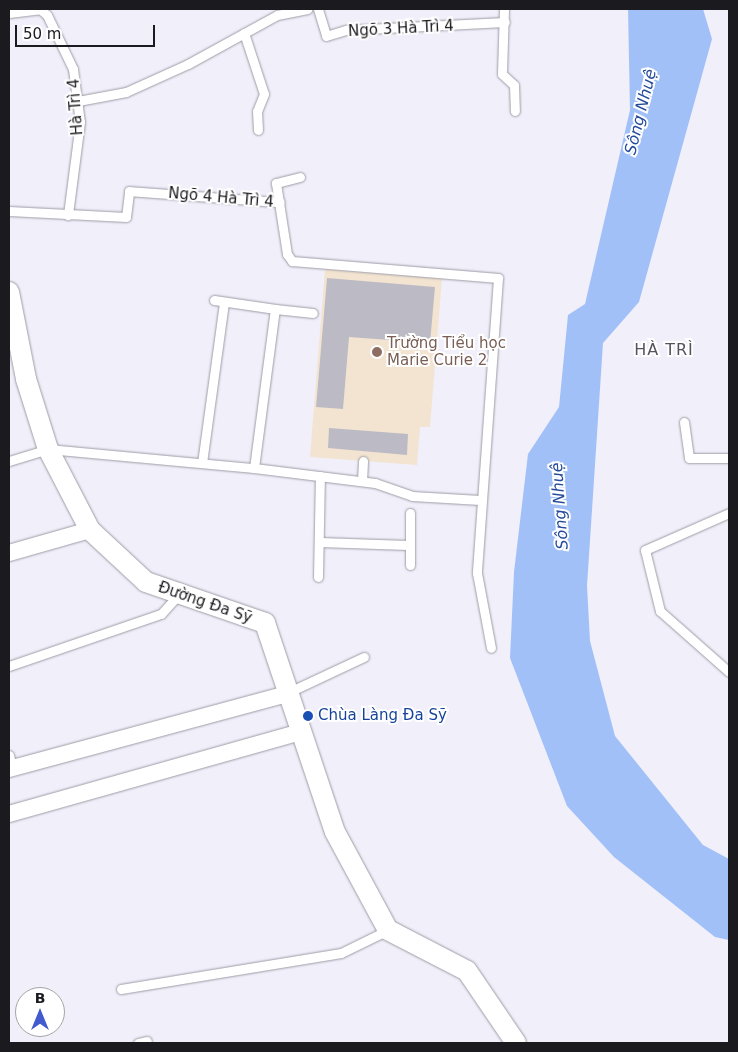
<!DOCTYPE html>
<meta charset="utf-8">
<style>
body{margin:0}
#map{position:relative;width:738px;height:1052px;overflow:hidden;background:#f0effa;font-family:"DejaVu Sans",sans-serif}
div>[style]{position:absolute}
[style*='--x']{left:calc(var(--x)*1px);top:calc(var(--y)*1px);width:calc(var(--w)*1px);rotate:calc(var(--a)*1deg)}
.education>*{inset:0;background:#f3e4d1}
.water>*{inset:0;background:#a2c0f8}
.building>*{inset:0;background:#bcbbc5}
.roads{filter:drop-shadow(0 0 1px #9e9ca6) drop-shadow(0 0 1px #9e9ca6)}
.service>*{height:9px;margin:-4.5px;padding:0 4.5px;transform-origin:4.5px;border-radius:4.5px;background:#fff}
.minor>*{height:16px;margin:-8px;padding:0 8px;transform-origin:8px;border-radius:8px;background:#fff}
.tertiary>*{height:20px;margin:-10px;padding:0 10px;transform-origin:10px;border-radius:10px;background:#fff}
.dots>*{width:14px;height:14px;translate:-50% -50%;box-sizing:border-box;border:2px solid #fff;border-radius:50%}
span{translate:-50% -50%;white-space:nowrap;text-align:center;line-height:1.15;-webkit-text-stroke:4px #fff;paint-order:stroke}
.street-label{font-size:15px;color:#1b1a1e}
.education-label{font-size:15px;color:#785e54}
.left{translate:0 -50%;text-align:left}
.transit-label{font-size:15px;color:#164399}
.water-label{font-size:16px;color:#244a9a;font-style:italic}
.neighbourhood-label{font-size:16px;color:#55545d;letter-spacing:1px}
.frame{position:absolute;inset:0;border:10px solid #1b1a1e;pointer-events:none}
.north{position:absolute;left:15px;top:987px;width:50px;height:50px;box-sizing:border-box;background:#fff;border:1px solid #a4a3a5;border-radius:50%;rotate:0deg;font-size:14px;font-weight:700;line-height:20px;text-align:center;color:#1b1a1e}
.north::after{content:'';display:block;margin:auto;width:18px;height:22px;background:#425acd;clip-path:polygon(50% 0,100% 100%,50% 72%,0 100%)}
.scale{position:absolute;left:15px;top:25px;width:140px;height:22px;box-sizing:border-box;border:2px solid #1b1a1e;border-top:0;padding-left:6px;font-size:15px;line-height:18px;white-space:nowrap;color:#1b1a1e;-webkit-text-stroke:4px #fff;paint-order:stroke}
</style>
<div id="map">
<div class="education">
<i style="clip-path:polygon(325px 269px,442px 278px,430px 427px,420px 427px,417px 465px,310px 457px)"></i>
</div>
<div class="water">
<i style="clip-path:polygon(628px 9px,703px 9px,712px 39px,639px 302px,603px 343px,587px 586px,590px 641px,615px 736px,703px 845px,729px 859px,729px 940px,715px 937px,614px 857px,567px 806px,510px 658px,514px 572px,528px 454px,559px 407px,568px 315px,585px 304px,630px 110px)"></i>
</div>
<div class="building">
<i style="clip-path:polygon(327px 278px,435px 287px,430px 343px,349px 337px,343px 409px,316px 407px)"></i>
<i style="clip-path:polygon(329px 428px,408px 434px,407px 455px,328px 448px)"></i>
</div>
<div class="roads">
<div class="service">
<i style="--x:318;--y:9;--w:28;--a:73"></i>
<i style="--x:326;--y:36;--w:21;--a:-17"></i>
<i style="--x:346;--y:30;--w:159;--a:-2.9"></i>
<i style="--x:504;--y:9;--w:65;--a:91.8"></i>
<i style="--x:502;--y:74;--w:16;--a:43"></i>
<i style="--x:514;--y:85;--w:26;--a:88"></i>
<i style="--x:9;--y:13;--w:31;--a:-7"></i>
<i style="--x:40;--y:9;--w:9;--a:41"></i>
<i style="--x:47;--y:15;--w:60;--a:64.3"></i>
<i style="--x:73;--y:69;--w:53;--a:82.5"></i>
<i style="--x:80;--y:122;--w:94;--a:97.4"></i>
<i style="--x:244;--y:33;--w:64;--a:71.8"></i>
<i style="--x:264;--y:94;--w:18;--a:112"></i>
<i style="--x:257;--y:111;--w:19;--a:87"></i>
<i style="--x:78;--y:101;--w:49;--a:-10.6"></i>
<i style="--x:126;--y:92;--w:68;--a:-24.3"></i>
<i style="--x:188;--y:64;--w:102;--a:-28.8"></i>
<i style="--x:277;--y:15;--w:31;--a:-11"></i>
<i style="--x:300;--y:177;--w:25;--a:166"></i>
<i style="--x:276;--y:183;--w:72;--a:81.2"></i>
<i style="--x:287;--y:254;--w:9;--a:54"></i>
<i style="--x:292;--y:261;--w:207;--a:4.7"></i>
<i style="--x:498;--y:278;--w:296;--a:94.1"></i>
<i style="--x:477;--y:573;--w:76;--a:79.4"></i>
<i style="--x:9;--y:211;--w:117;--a:2.9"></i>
<i style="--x:126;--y:217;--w:26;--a:-83"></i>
<i style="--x:129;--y:191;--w:151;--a:4.2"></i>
<i style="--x:214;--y:300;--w:62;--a:8.4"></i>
<i style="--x:684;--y:422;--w:36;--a:82"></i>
<i style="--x:689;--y:458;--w:40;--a:0"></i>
<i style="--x:9;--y:461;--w:41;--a:-17.1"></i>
<i style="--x:48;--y:449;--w:207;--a:5.3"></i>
<i style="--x:254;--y:468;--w:122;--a:7.1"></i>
<i style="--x:375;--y:483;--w:39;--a:19"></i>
<i style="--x:412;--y:496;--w:68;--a:3.4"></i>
<i style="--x:202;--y:463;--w:162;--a:-82.2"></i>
<i style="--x:254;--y:468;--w:160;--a:-82.5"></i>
<i style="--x:275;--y:309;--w:38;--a:6"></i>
<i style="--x:362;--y:481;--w:20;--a:-87"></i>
<i style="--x:729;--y:513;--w:92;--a:156.2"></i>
<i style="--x:645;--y:550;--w:63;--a:76.2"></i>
<i style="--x:660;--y:611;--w:92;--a:41.5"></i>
<i style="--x:319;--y:542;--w:89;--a:1.9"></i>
<i style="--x:410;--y:565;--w:52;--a:-90"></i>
<i style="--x:318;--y:577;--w:101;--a:-88.9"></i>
<i style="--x:9;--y:666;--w:161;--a:-18.9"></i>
<i style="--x:161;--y:614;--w:24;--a:-48"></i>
<i style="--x:287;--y:693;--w:85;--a:-25.1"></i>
<i style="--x:9;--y:755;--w:13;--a:77"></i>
<i style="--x:121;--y:989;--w:223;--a:-9.3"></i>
<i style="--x:341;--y:953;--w:52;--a:-26.1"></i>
<i style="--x:138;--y:1043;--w:9;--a:-13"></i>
</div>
<div class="minor">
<i style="--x:9;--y:553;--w:84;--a:-15.9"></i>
<i style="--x:9;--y:769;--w:288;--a:-15.1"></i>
<i style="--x:9;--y:814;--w:302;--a:-15.7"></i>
</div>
<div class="tertiary">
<i style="--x:9;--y:292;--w:89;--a:78.9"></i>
<i style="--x:26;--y:379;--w:73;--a:72.6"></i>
<i style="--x:48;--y:449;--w:91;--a:62.6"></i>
<i style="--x:90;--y:530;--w:76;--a:42.9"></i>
<i style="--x:146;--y:582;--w:126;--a:19"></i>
<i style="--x:265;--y:623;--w:220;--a:71.5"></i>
<i style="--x:335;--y:832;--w:111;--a:61.6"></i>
<i style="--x:388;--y:930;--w:89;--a:27.4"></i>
<i style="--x:467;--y:971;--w:87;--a:55.8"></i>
</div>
</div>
<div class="dots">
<i style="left:377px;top:352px;background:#8d6e63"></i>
<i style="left:308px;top:716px;background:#1a4fb4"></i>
</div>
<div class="street-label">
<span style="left:401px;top:29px;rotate:-3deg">Ngõ 3 Hà Trì 4</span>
<span style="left:76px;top:107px;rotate:-94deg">Hà Trì 4</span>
<span style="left:221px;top:198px;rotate:5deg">Ngõ 4 Hà Trì 4</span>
<span style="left:205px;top:603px;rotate:19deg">Đường Đa Sỹ</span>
</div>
<div class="education-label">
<span class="left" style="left:387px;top:352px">Trường Tiểu học<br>Marie Curie 2</span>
</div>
<div class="transit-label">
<span class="left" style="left:318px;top:716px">Chùa Làng Đa Sỹ</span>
</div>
<div class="water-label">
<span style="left:641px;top:112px;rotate:-76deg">Sông Nhuệ</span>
<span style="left:560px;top:506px;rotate:-94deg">Sông Nhuệ</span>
</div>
<div class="neighbourhood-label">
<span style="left:664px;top:350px">HÀ TRÌ</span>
</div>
<div class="frame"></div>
<div class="north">B</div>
<div class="scale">50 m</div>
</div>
